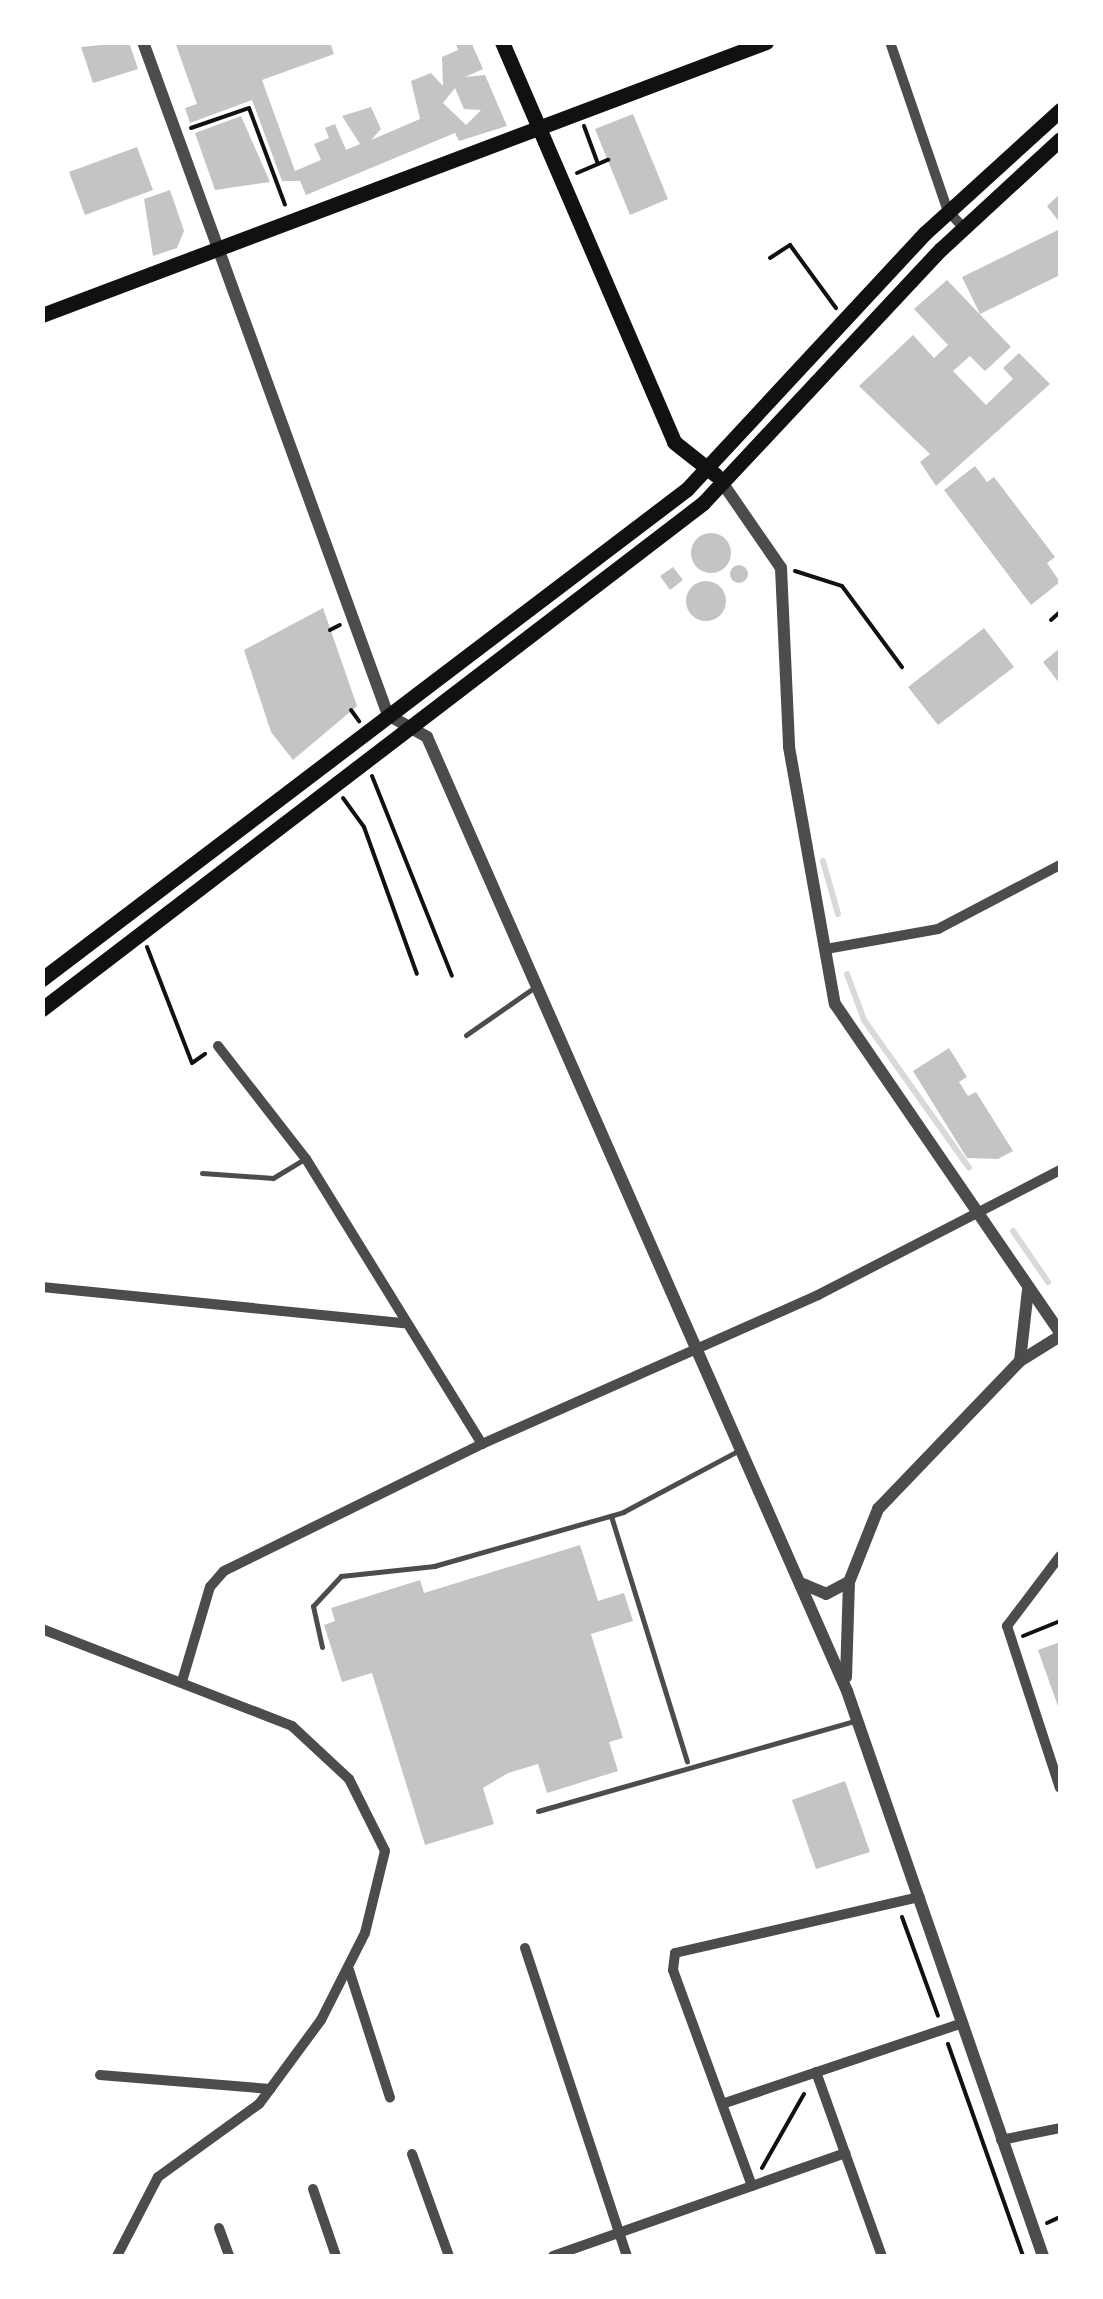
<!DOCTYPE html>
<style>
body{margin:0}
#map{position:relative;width:1103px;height:2299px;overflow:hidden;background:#fff;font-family:"Open Sans",sans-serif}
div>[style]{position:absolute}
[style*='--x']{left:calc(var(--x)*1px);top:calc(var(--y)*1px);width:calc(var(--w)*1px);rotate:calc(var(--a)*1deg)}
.stream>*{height:6px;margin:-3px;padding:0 3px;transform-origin:3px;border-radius:3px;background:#d9d9d9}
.building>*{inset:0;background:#c4c4c4}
.round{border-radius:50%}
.path>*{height:4px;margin:-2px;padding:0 2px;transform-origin:2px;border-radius:2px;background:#111}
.service>*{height:5px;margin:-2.5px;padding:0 2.5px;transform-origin:2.5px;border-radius:2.5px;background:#4c4c4c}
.minor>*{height:10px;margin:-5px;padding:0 5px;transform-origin:5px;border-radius:5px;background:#4c4c4c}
.tertiary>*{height:12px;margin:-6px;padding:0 6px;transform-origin:6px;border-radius:6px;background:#4c4c4c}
.secondary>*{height:15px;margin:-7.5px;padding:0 7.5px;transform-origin:7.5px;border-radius:7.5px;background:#111}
span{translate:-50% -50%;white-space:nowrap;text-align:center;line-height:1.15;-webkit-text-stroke:9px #fff;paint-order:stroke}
.frame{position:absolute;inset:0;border:45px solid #fff;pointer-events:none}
</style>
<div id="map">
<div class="stream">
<i style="--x:823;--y:861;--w:55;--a:74.2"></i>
<i style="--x:847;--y:974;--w:49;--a:69.7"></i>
<i style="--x:864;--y:1020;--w:181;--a:54.6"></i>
<i style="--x:1013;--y:1231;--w:62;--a:55.5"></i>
</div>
<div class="building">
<i style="clip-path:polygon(129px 42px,138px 69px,93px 83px,81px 47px)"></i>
<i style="clip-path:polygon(evenodd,175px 42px,330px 42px,334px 54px,262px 80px,295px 171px,321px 160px,314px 144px,329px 138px,325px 128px,335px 124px,346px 150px,360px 144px,342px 116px,371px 107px,381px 129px,371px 140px,420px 119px,411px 81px,431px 73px,443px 86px,442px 57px,458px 50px,455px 42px,471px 42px,483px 69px,465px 77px,485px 75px,507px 126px,459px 141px,455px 133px,306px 195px,300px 181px,282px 181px,252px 100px,190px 123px,185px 108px,197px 104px,175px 42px,455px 88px,464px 109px,481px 110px,466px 125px,443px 103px,455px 88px)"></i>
<i style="clip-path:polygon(633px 114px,668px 199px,630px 215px,595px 129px)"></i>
<i style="clip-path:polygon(241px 116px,270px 182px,215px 190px,195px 133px)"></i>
<i style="clip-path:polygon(137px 147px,153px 190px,85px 215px,69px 172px)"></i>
<i style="clip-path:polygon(170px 190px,184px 231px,177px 248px,153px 256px,144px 199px)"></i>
<i style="clip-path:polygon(1060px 194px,1060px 223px,1047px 206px)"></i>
<i style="clip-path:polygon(1060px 229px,1060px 275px,980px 314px,962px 277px)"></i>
<i style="clip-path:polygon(947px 280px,1011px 347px,985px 371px,970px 356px,953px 371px,986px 405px,1013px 379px,1003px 368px,1019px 353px,1050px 384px,936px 486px,920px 462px,930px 454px,859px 386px,913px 335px,934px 358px,948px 345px,914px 309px)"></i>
<i style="clip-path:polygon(975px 466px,987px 482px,994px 477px,1055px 557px,1047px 563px,1060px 582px,1031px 605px,944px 490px)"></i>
<i class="round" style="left:691px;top:533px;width:40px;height:40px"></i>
<i class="round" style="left:730px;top:565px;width:18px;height:18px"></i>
<i style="clip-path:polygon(673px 567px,683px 580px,670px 590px,660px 576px)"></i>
<i class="round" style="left:686px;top:581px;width:40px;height:40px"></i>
<i style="clip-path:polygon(323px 608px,357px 706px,293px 760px,271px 732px,244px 650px)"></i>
<i style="clip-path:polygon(984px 628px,1014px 667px,938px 725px,908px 687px)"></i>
<i style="clip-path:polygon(1060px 648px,1060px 684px,1043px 662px)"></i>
<i style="clip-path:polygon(949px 1048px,967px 1077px,959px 1082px,968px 1096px,976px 1092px,1013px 1151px,998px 1159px,967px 1158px,913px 1071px)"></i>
<i style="clip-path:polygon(580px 1545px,598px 1601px,624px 1593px,633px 1621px,591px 1634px,623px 1738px,609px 1742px,618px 1771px,547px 1793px,538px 1764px,508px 1773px,483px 1788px,494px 1824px,425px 1845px,372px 1673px,342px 1682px,324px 1625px,335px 1621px,331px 1608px,420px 1580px,424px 1593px)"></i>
<i style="clip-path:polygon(1060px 1642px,1060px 1712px,1038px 1650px)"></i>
<i style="clip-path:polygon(845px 1781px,870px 1852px,816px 1869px,792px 1800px)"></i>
</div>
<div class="path">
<i style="--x:584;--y:126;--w:40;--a:69.8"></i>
<i style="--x:191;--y:128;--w:61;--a:-19"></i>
<i style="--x:249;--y:108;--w:103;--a:69.6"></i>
<i style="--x:577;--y:173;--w:34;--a:-23"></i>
<i style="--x:770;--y:258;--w:24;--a:-33"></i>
<i style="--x:790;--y:245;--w:78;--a:53.9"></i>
<i style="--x:795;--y:571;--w:49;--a:17.7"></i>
<i style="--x:842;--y:586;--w:101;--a:53.5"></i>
<i style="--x:1051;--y:620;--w:12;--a:-42"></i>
<i style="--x:330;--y:630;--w:11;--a:-27"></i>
<i style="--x:351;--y:710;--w:14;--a:54"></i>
<i style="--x:372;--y:776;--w:215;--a:68.2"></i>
<i style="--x:343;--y:798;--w:36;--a:54"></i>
<i style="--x:364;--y:827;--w:156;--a:70.2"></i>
<i style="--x:147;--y:947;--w:124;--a:68.8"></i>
<i style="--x:192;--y:1063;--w:16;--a:-35"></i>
<i style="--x:1023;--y:1636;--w:40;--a:-22"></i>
<i style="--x:902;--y:1917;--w:105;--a:70"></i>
<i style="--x:948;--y:2044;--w:225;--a:70.5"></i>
<i style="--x:762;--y:2168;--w:85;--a:-60.4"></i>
<i style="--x:1047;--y:2223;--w:14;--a:-25"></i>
</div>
<div class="service">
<i style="--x:466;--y:1035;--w:84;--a:-34.8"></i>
<i style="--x:202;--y:1173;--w:71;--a:4"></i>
<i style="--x:273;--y:1178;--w:35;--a:-31"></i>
<i style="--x:611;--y:1516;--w:257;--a:72.8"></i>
<i style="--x:322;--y:1647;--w:42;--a:-102.4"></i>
<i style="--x:313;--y:1606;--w:41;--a:-47"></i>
<i style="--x:341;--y:1576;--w:94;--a:-6.1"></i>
<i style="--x:434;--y:1566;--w:197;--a:-15.9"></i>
<i style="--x:623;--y:1512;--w:128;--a:-28"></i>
<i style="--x:538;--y:1811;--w:332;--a:-15.9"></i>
</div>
<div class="minor">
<i style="--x:890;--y:42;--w:179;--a:71.1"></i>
<i style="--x:948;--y:211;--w:23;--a:47"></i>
<i style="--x:826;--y:949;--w:114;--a:-10.1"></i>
<i style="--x:938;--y:929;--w:138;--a:-27.7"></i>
<i style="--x:218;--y:1046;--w:143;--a:52.1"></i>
<i style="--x:306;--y:1159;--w:335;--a:58.3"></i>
<i style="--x:42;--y:1287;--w:364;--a:5.7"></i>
<i style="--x:1060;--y:1556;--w:88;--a:127.1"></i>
<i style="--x:1007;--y:1626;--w:170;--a:71.9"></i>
<i style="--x:42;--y:1629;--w:268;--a:21.2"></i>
<i style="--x:292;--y:1726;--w:78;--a:42.9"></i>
<i style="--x:349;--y:1779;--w:80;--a:63.4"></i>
<i style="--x:385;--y:1851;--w:84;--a:103.7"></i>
<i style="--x:365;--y:1933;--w:97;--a:116.8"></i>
<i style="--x:321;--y:2020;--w:104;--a:126.4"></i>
<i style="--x:259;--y:2104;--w:125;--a:144.1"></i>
<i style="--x:158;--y:2177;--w:89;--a:117.4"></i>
<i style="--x:183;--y:1678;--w:95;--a:-73.5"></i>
<i style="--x:210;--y:1587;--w:21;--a:-49"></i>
<i style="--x:224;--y:1571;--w:288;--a:-26.2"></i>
<i style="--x:482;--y:1444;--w:368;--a:-23.9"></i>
<i style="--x:818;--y:1295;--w:272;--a:-27.3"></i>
<i style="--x:525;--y:1948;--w:324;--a:71.7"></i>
<i style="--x:349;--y:1970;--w:134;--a:72.2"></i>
<i style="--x:816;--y:2072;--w:195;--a:70.3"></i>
<i style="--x:100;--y:2075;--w:171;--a:4.7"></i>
<i style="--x:722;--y:2104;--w:254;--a:-18.6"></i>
<i style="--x:1001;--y:2140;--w:60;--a:-11.5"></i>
<i style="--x:412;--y:2154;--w:109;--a:70.1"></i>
<i style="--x:752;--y:2186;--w:230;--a:-110.1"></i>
<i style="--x:673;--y:1970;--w:17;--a:-83"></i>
<i style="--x:675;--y:1953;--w:251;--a:-12.9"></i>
<i style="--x:313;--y:2189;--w:71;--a:71.1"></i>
<i style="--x:219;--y:2228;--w:30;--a:70"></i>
<i style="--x:553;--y:2256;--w:310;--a:-19.4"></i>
</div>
<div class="tertiary">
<i style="--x:143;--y:42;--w:716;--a:70"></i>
<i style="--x:388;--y:715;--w:45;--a:29.4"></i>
<i style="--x:427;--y:737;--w:1042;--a:66.24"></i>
<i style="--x:847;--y:1691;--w:598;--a:70.87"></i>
<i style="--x:719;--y:478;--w:109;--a:55.4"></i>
<i style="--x:781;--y:568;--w:179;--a:87.4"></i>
<i style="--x:789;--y:747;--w:261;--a:79.9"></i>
<i style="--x:835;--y:1004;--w:399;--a:55.6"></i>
<i style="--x:1020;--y:1361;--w:71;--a:-83.6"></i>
<i style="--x:803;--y:1584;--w:25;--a:23"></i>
<i style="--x:826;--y:1594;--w:26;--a:-28"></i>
<i style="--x:846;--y:1677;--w:95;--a:-88.2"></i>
<i style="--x:849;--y:1582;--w:79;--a:-68.3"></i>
<i style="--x:878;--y:1509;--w:205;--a:-46.2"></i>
<i style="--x:1020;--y:1361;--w:47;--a:-32"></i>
</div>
<div class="secondary">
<i style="--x:502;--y:42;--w:435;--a:66.7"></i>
<i style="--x:674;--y:442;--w:53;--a:38.2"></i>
<i style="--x:42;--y:315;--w:774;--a:-20.66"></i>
<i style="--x:42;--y:979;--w:810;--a:-37.22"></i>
<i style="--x:687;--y:489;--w:350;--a:-47.1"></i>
<i style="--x:925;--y:233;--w:183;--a:-42.3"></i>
<i style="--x:42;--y:1009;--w:832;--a:-37.43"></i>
<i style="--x:703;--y:503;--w:348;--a:-46.9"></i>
<i style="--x:941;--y:249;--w:162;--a:-42.7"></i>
</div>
<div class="frame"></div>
</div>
